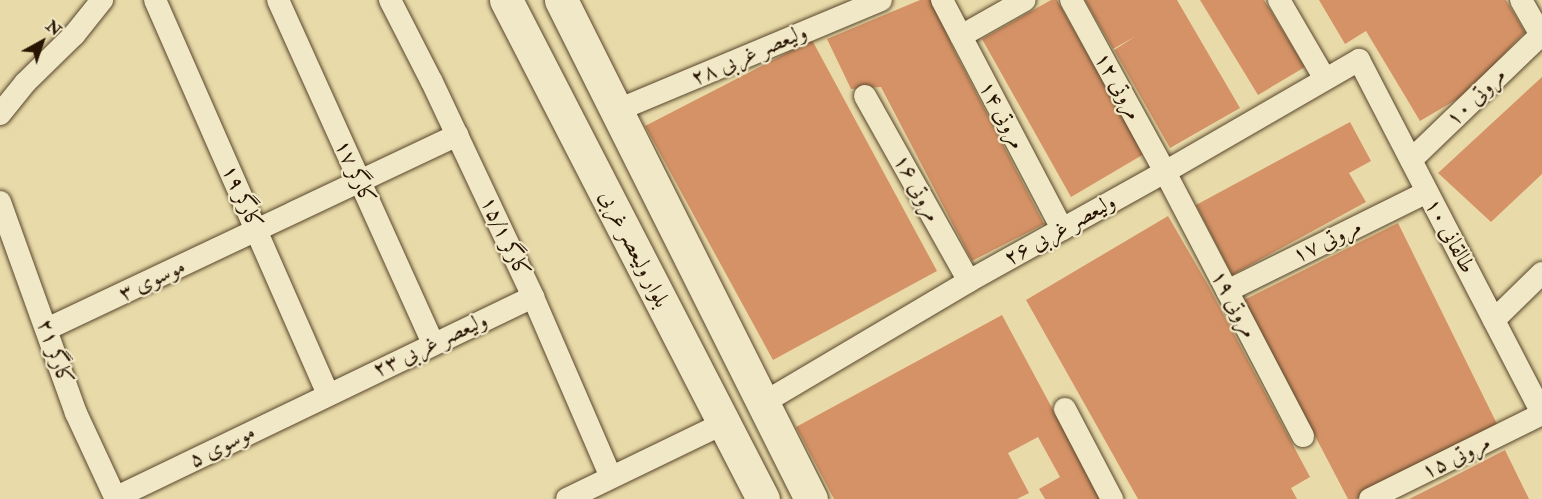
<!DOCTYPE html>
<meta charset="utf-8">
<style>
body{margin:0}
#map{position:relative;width:1542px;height:499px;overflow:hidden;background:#e9dba9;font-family:"IM FELL Double Pica",Amiri,serif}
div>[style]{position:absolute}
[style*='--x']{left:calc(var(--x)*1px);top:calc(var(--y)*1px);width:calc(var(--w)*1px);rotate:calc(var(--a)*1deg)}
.building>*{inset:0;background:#d59266}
.roads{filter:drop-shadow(0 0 2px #58462c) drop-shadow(0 0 2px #58462c)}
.street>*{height:22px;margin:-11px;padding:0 11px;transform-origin:11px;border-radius:11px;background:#f1e8c7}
.secondary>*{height:33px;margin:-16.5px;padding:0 16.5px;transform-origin:16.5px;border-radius:16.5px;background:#f1e8c7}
span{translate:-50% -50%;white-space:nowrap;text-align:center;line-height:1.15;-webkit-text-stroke:4.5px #f1e8c7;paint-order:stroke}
.street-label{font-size:22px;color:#271402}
.north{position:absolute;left:12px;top:12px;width:60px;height:60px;-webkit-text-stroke:4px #f1e8c7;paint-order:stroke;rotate:40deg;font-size:16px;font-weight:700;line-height:24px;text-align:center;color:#271402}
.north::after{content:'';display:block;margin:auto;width:21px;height:27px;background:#271402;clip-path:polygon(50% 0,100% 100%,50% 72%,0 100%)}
</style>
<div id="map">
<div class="building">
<i style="clip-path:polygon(920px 0,932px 0,954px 50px,1044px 224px,972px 261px,881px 87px,851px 89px,827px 39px)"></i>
<i style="clip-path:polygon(1051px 0,1057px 0,1144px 154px,1071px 197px,982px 39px)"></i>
<i style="clip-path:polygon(1085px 0,1177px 0,1240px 108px,1170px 148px,1114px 50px,1136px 36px,1113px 49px)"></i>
<i style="clip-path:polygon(1200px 0,1264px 0,1305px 67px,1258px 95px)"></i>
<i style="clip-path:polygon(1319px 0,1506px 0,1525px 32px,1466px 94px,1420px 121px,1366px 31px,1345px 44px)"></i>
<i style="clip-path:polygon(812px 40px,937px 271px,773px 360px,645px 126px)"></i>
<i style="clip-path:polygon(1542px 77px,1542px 174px,1491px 222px,1438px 173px)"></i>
<i style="clip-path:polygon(1350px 122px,1371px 161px,1349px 173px,1366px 202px,1232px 275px,1196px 205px)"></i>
<i style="clip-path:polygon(1168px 216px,1208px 285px,1310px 477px,1291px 488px,1297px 499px,1138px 499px,1026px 300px)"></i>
<i style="clip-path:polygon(1398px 223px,1499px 428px,1356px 499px,1348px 499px,1244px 300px)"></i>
<i style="clip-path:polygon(1002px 315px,1101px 499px,1045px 499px,1039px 489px,1060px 477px,1038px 437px,1008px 453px,1029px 493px,1017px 499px,834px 499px,796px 427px)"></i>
<i style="clip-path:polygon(1505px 450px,1529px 499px,1409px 499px,1441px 483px)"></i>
</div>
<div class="roads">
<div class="street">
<i style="--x:155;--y:0;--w:430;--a:66.3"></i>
<i style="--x:278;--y:0;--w:377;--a:65.7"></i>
<i style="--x:390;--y:0;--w:92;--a:62.9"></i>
<i style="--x:432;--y:82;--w:238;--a:64.8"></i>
<i style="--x:533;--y:297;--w:196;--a:66.6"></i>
<i style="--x:942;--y:0;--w:259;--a:62.3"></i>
<i style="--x:1071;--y:0;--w:196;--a:61.3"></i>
<i style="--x:1165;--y:172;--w:298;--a:62.4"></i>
<i style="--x:1279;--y:0;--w:91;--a:59.8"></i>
<i style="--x:1521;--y:0;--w:40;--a:60.3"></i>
<i style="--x:961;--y:36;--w:73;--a:-29.4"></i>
<i style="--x:865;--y:96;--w:212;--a:60.7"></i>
<i style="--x:618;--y:110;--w:285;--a:-22.7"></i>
<i style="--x:0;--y:114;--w:40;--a:-51"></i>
<i style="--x:25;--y:83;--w:69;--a:-44.4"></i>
<i style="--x:74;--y:35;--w:45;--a:-51.3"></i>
<i style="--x:1411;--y:160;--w:182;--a:-43.9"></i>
<i style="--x:0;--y:202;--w:224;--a:70.2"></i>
<i style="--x:76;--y:413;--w:95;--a:65.1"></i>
<i style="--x:1227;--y:291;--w:223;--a:-26.3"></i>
<i style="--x:1494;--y:320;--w:67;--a:-44.4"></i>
<i style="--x:47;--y:329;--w:454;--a:-25.3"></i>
<i style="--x:763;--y:403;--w:239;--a:-30.6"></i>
<i style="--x:969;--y:281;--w:224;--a:-29.1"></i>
<i style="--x:1165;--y:172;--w:224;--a:-30"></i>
<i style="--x:1359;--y:60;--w:398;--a:62.6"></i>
<i style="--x:1065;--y:409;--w:102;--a:62.4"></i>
<i style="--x:115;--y:498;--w:464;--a:-25.7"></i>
<i style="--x:567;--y:499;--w:174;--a:-25.8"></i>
<i style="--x:1370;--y:499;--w:192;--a:-26.3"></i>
</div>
<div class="secondary">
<i style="--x:506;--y:0;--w:561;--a:62.75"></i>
<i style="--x:561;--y:0;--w:558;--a:63.39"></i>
</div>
</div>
<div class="street-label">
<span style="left:749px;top:55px;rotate:-23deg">ولیعصر غربی ۲۸</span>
<span style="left:1118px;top:86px;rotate:61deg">مروتی ۱۲</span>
<span style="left:1476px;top:97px;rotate:-44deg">مروتی ۱۰</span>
<span style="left:1002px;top:115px;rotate:62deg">مروتی ۱۴</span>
<span style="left:355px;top:172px;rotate:66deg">کارگر ۱۷</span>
<span style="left:917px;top:188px;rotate:61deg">مروتی ۱۶</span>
<span style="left:242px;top:197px;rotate:66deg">کارگر ۱۹</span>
<span style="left:1060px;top:230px;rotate:-29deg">ولیعصر غربی ۲۶</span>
<span style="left:1450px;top:236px;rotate:62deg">طالقانی ۱۰</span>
<span style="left:505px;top:237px;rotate:65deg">کارگر ۱۵/۱</span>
<span style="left:1327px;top:241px;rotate:-26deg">مروتی ۱۷</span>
<span style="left:634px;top:249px;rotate:63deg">بلوار ولیعصر غربی</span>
<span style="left:152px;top:280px;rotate:-25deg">موسوی ۳</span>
<span style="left:1234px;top:304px;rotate:62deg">مروتی ۱۹</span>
<span style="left:430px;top:345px;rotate:-25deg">ولیعصر غربی ۲۳</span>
<span style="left:55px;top:352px;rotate:71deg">کارگر ۲۱</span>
<span style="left:222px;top:446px;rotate:-26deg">موسوی ۵</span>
<span style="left:1456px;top:457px;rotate:-26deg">مروتی ۱۵</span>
</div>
<div class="north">N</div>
</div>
